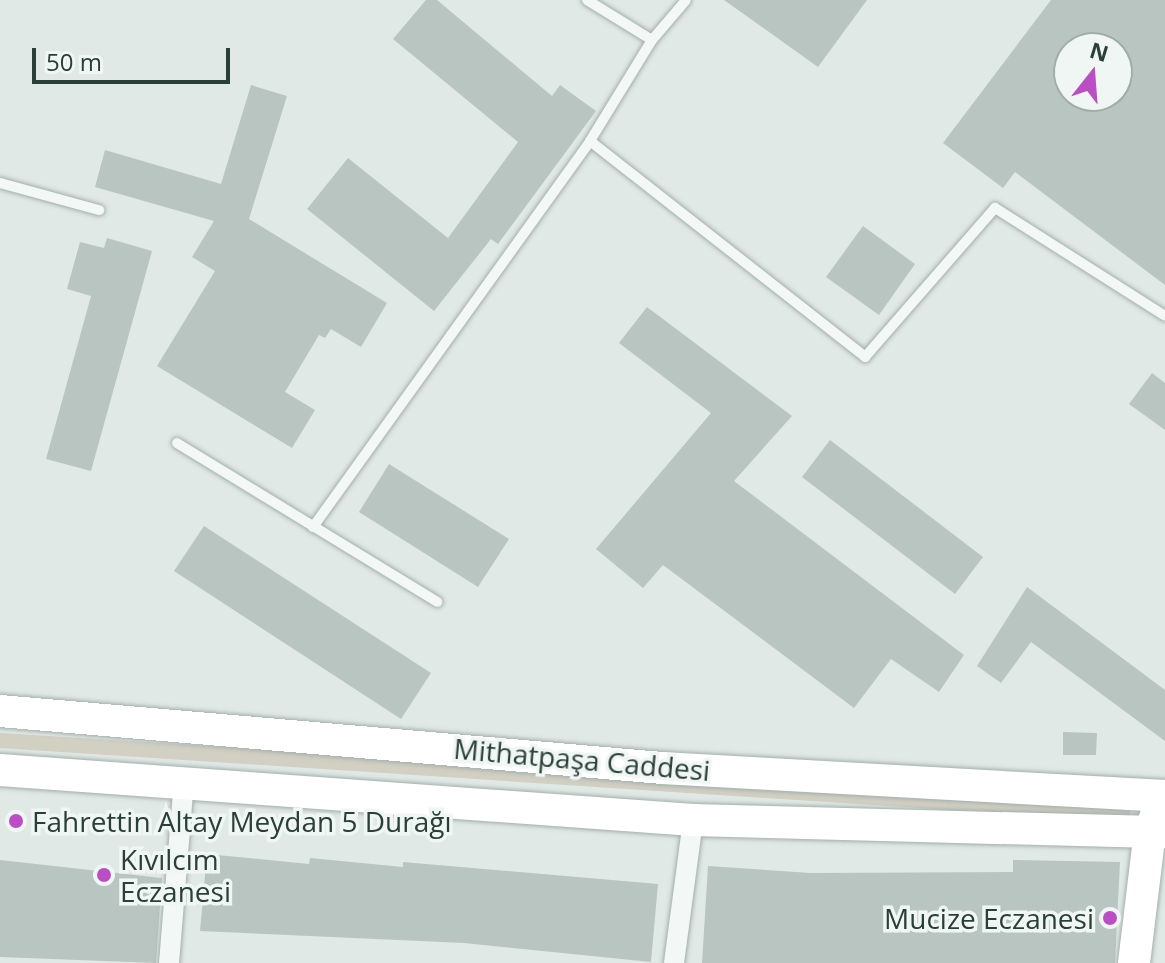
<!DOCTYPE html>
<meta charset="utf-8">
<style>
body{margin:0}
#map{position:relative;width:1165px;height:963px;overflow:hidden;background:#e1e9e6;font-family:"Open Sans",sans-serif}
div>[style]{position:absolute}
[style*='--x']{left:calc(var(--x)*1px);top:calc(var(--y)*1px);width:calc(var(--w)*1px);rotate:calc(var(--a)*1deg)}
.green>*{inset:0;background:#d2cfc3}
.building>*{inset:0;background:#b9c5c1}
.roads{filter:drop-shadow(0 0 2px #a3afab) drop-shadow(0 0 2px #a3afab)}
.lane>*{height:10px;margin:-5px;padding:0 5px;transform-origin:5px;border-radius:5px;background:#f3f7f6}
.street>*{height:20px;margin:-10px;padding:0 10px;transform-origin:10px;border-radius:10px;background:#f3f7f6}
.primary>*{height:32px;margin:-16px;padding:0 16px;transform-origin:16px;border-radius:16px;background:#fff}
.dots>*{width:22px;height:22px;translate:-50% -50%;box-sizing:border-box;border:4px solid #f0f6f4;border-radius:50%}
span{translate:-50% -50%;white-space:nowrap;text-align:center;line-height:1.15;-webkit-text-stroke:7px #f0f6f4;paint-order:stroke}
.street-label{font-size:28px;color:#2b3f39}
.poi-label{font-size:28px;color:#2b3f39}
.left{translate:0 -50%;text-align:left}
.right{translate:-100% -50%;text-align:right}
.north{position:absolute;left:1053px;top:32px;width:80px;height:80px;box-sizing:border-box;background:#f0f6f4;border:2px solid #a1ada9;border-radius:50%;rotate:17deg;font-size:22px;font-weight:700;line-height:32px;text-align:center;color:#2b3f39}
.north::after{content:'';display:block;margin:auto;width:28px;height:36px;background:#ba4fc4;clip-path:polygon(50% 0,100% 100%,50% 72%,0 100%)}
.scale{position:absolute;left:32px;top:48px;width:198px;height:36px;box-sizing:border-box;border:4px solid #2b3f39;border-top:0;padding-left:10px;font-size:24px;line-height:28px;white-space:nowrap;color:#2b3f39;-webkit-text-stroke:6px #f0f6f4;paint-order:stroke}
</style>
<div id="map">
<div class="green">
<i style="clip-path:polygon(0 733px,1128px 804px,1132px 822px,0 748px)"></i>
</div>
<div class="building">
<i style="clip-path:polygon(426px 0,437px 0,552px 96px,560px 85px,596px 111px,498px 244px,491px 239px,434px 311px,307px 209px,348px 158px,448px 238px,518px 142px,393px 39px)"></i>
<i style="clip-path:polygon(724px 0,867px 0,818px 67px)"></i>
<i style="clip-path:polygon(evenodd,1051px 0,1165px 0,1165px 285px,1015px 172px,1003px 188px,943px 143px,1051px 0,1069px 48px,1117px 48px,1117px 96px,1069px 96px,1069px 48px)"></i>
<i style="clip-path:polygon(251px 85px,287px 96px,249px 219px,387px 303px,361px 347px,331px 329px,325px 338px,319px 335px,285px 392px,315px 410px,292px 448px,157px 366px,215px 271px,192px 257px,214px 221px,95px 187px,105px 150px,221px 184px)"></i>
<i style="clip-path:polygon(863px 226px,915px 264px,879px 315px,826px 277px)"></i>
<i style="clip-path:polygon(107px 238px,152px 251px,91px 471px,46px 459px,91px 296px,67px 289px,80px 242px,104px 248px)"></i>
<i style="clip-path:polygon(647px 307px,792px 416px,734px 481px,964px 655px,939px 692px,891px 659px,854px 708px,663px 565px,643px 588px,596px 549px,711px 413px,619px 343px)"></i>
<i style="clip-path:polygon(1152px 373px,1165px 383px,1165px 430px,1129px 404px)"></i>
<i style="clip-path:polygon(830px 440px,983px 557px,955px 594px,802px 477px)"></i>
<i style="clip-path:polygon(389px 464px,509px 539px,478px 587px,359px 512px)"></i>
<i style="clip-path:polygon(204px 526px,431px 673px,401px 719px,174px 571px)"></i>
<i style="clip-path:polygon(1027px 587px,1165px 690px,1165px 741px,1031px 642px,1001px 683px,977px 666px)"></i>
<i style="clip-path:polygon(1063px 732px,1097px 733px,1096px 755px,1063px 755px)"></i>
<i style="clip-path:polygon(207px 854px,309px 864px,310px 858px,403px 867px,403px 862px,658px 884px,651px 962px,464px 943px,200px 931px)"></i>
<i style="clip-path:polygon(0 860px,162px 878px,156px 963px,0 957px)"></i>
<i style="clip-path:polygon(1013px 860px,1120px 862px,1115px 963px,702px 963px,708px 866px,811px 873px,1013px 872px)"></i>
</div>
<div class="roads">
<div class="lane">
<i style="--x:587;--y:0;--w:76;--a:31.6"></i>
<i style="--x:590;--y:141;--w:350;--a:38.1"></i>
<i style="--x:865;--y:357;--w:198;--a:-48.9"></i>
<i style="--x:995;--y:208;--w:201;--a:32.4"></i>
<i style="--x:0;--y:183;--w:103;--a:15.3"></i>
<i style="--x:177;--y:443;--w:305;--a:31.4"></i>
<i style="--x:313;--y:527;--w:475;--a:-54.3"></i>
<i style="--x:590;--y:141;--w:119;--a:-58.5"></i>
<i style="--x:652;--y:40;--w:52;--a:-49.6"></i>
</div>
<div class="street">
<i style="--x:169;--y:963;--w:183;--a:-85.3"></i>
<i style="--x:674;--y:963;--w:144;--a:-82.4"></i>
</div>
<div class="primary">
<i style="--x:0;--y:711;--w:664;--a:4.92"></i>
<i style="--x:662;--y:768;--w:504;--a:3.19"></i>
<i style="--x:0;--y:770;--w:695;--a:4.13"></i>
<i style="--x:693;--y:820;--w:472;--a:1.5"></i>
<i style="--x:1134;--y:963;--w:133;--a:-83.1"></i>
<i style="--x:1150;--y:831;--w:19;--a:-69"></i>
</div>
</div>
<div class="dots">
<i style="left:16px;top:821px;background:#ba4fc4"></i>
<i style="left:104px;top:875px;background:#ba4fc4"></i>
<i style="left:1110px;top:918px;background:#ba4fc4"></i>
</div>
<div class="street-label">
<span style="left:582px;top:759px;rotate:5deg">Mithatpaşa Caddesi</span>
</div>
<div class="poi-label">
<span class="left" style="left:32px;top:821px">Fahrettin Altay Meydan 5 Durağı</span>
<span class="left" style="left:120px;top:875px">Kıvılcım<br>Eczanesi</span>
<span class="right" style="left:1094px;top:918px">Mucize Eczanesi</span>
</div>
<div class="north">N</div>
<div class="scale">50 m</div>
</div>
